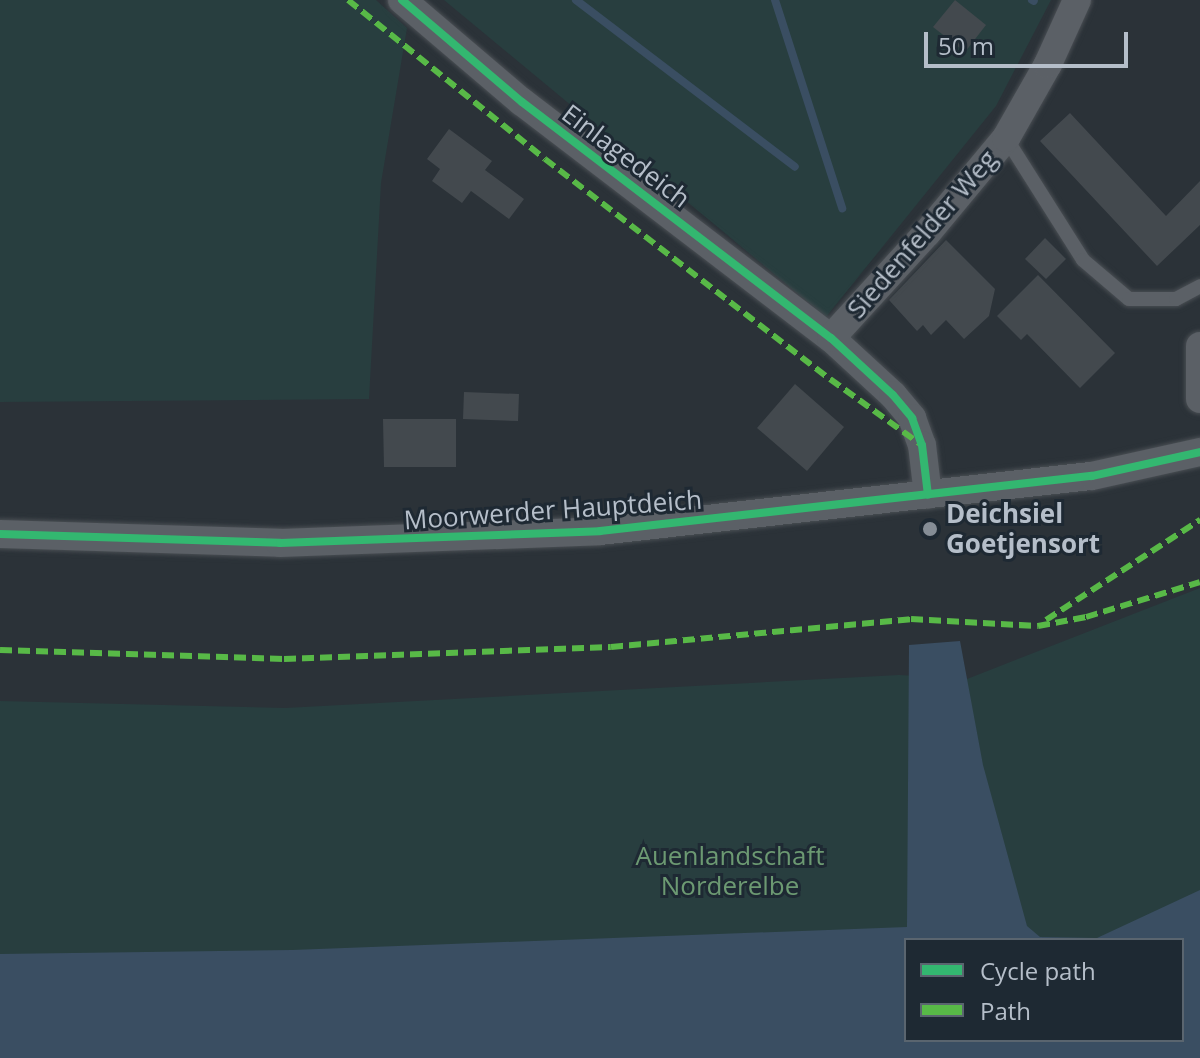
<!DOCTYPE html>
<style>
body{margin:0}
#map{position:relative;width:1200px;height:1058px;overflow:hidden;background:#2b3238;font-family:"Open Sans",sans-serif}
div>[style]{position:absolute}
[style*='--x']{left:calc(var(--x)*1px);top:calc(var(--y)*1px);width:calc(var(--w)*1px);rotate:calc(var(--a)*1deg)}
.green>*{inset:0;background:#283e3f}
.water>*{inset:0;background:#3a4e62}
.stream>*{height:8px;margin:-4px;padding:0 4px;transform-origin:4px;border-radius:4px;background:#3a4e62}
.building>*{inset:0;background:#43494e}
.roads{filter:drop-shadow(0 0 2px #494e53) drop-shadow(0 0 2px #494e53)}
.service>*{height:14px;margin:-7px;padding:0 7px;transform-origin:7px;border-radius:7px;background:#5b6066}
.minor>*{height:28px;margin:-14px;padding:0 14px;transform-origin:14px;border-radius:14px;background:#5b6066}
.quiet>*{height:6px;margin-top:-3px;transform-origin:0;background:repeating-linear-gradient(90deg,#58b947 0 12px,transparent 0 18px)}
.cycleway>*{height:8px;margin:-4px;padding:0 4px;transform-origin:4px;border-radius:4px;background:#33b770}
.dots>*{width:22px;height:22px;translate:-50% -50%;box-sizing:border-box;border:4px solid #1e2933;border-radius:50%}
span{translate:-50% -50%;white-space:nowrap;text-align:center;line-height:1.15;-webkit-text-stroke:6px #1e2933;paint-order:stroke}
.street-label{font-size:26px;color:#b5bec9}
.poi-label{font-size:26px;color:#b5bec9;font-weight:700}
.left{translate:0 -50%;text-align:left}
.park-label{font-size:26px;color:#6c9972}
.legend{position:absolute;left:904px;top:938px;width:280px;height:104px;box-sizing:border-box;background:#1e2933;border:2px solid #5a656f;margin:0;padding:10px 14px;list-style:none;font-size:24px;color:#b5bec9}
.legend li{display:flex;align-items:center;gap:16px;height:40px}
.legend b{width:40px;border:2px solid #5a656f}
.scale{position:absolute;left:924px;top:32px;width:204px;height:36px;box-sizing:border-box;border:4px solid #b5bec9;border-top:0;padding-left:10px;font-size:24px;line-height:28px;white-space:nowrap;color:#b5bec9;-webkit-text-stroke:6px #1e2933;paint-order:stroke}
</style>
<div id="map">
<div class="green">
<i style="clip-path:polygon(0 0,376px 0,407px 28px,381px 183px,369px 399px,0 402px)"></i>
<i style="clip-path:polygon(444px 0,1051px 0,996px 106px,826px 317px)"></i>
<i style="clip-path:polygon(evenodd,1200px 588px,1200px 1058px,0 1058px,0 701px,285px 708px,899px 675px,967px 679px,1200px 588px,906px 940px,1182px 940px,1182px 1040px,906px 1040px,906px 940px)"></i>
</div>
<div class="water">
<i style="clip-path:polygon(evenodd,960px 641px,983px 765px,1027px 926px,1040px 937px,1097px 938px,1200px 890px,1200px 1058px,0 1058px,0 954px,292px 950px,907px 927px,909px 645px,960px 641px,1182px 940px,1182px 1040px,906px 1040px,906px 940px,1182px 940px)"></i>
</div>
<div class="stream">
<i style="--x:576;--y:0;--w:275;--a:37.3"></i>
<i style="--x:775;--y:0;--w:219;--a:72.1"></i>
<i style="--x:1032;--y:0;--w:2;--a:27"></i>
</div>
<div class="building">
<i style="clip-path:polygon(955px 0,986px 25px,965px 52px,933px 27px)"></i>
<i style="clip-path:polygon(1070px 113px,1166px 216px,1200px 181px,1200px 225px,1157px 266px,1040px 141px)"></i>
<i style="clip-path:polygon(449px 129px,492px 161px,485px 170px,524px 199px,509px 219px,471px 191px,462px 203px,432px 181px,440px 169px,427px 159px)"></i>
<i style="clip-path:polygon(1045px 238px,1066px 259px,1046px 279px,1025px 259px)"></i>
<i style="clip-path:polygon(946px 240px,995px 289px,989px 316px,964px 339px,946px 320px,931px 335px,923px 325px,917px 331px,889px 300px)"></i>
<i style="clip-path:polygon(1038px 275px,1115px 353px,1080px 388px,1027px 334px,1021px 340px,997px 316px)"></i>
<i style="clip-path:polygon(795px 384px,844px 427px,807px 471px,757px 428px)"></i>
<i style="clip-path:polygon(464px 392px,519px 394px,518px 421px,463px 419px)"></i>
<i style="clip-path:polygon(383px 419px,456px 419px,456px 467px,384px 467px)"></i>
</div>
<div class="roads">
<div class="service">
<i style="--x:1006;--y:138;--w:144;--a:57.7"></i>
<i style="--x:1083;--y:260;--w:60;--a:40.3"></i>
<i style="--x:1129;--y:299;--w:47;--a:0"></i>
<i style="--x:1176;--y:299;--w:27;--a:-28"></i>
</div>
<div class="minor">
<i style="--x:402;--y:0;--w:157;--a:40.4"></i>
<i style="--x:522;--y:102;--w:389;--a:37.4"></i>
<i style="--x:831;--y:338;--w:84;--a:42.6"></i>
<i style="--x:893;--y:395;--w:30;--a:50"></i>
<i style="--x:912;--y:418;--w:29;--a:70"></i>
<i style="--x:922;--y:445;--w:50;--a:83.2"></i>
<i style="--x:831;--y:338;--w:142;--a:-47.6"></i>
<i style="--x:927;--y:233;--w:124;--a:-50.3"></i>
<i style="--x:1006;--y:138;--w:85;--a:-60.4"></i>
<i style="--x:1048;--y:64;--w:70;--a:-65.6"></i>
<i style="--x:1200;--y:346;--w:53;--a:90"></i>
<i style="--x:0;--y:534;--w:280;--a:1.8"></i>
<i style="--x:280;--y:543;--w:320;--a:-2.1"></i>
<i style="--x:600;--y:531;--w:495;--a:-6.4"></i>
<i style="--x:1092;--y:476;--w:111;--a:-12.5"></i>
</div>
</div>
<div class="quiet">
<i style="--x:348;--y:0;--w:253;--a:38.9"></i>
<i style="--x:545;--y:159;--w:360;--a:37.7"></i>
<i style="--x:830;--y:379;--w:111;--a:35.8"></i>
<i style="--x:1046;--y:620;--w:184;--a:-33"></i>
<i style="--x:0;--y:650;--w:284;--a:1.8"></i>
<i style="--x:284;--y:659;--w:327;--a:-2.1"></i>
<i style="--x:611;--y:647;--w:301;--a:-5.3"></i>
<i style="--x:911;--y:619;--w:127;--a:3.2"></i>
<i style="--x:1038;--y:626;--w:49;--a:-10.6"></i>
<i style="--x:1086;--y:617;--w:119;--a:-17.1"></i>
</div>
<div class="cycleway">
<i style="--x:402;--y:0;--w:157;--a:40.4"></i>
<i style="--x:522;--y:102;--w:389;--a:37.4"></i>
<i style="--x:831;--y:338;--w:84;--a:42.6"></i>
<i style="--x:893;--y:395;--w:30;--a:50"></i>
<i style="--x:912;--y:418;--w:29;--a:70"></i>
<i style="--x:922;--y:445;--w:50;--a:83.2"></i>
<i style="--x:0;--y:534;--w:280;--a:1.8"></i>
<i style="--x:280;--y:543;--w:320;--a:-2.1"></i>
<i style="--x:600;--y:531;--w:495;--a:-6.4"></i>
<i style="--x:1092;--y:476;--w:111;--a:-12.5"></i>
</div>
<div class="dots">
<i style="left:930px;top:529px;background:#858d96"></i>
</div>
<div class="street-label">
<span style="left:626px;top:156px;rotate:37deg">Einlagedeich</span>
<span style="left:922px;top:234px;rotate:-49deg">Siedenfelder Weg</span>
<span style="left:553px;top:510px;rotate:-4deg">Moorwerder Hauptdeich</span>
</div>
<div class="poi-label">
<span class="left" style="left:946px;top:529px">Deichsiel<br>Goetjensort</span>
</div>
<div class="park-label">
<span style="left:730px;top:871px">Auenlandschaft<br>Norderelbe</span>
</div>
<ul class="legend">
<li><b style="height:10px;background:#33b770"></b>Cycle path</li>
<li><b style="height:10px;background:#58b947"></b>Path</li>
</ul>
<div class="scale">50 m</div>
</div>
